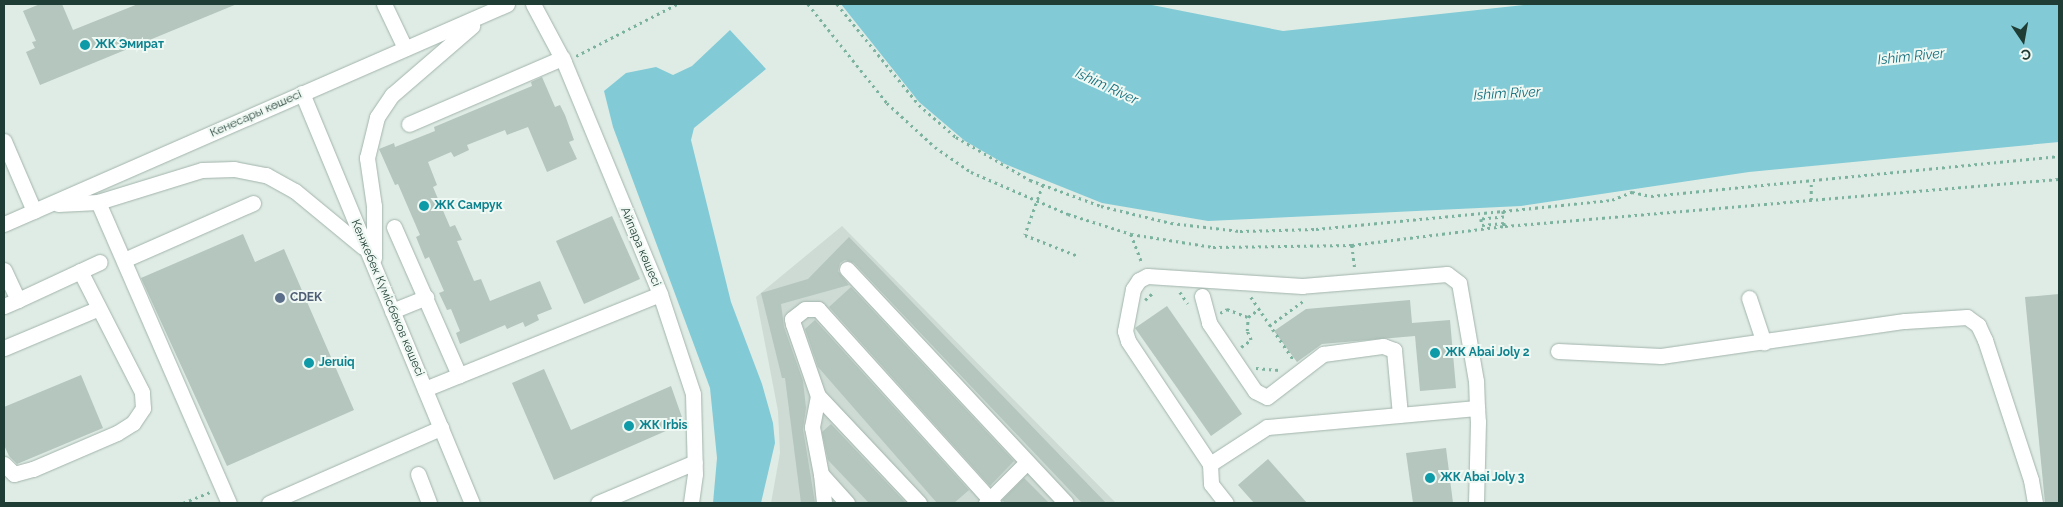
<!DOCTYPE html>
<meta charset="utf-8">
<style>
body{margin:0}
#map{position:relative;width:2063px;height:507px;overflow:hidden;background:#dfece5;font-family:Raleway,sans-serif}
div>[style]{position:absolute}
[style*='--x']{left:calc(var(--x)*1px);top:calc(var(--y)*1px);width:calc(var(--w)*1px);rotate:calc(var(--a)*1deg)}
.built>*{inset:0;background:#cddbd4}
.water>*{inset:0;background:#82cbd6}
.building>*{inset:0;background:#b4c6be}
.path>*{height:2.5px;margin-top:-1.25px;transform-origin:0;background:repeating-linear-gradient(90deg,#7cb2a0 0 2.5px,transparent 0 6.5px)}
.roads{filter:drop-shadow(0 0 1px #a2b4ac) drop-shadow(0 0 1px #a2b4ac)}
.minor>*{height:15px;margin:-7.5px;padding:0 7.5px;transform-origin:7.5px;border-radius:7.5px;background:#fff}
.dots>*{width:14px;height:14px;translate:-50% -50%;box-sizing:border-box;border:2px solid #eff8f3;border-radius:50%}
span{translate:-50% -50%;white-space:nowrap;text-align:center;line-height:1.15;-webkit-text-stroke:4px #eff8f3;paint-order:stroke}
.culture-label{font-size:12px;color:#0d838f;font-weight:700}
.left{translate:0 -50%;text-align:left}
.street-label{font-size:12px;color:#1f3d34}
.service-label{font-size:12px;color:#4e5e75;font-weight:700}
.water-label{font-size:14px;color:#146e7d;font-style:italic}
.frame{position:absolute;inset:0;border:5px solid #1f3d34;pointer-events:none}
.north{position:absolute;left:1998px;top:15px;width:50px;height:50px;-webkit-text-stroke:4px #eff8f3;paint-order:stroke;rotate:168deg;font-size:14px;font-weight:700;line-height:20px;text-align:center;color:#1f3d34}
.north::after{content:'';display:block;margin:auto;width:18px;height:22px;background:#1f3d34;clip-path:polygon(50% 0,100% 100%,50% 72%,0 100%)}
</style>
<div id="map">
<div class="built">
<i style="clip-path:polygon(842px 226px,1116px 503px,771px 503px,780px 453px,778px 411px,756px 297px)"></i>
</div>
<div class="water">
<i style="clip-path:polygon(841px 4px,1147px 4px,1283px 31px,1534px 4px,2059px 4px,2059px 142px,1749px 172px,1521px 206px,1208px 221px,1102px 203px,1005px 164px,965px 141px,919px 102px)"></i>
<i style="clip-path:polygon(730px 30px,766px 69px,694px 128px,691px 140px,731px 302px,762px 384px,773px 423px,775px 443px,761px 503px,713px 503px,717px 458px,710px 388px,613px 127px,604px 91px,626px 73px,656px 67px,673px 75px,692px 66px)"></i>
</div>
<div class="building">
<i style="clip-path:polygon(40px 4px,62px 4px,73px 30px,138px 4px,237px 4px,40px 85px,26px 52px,35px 48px,32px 42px,36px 41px,23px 11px)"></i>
<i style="clip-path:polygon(542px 77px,555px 107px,560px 105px,565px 115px,574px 140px,569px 142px,577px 159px,547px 172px,528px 127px,507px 135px,505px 130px,467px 145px,469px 150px,454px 157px,451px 152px,428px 162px,437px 185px,433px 187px,450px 227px,455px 225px,462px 240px,457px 241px,474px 281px,481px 279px,490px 301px,540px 281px,552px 309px,537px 315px,539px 320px,525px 327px,523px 322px,507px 329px,505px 325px,460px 344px,456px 333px,460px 331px,451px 309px,447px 310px,439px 293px,444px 291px,429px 257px,425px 259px,416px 237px,420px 235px,398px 184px,395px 185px,379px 149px,394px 143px,395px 147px,435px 131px,434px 127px,532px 86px,531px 82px)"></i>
<i style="clip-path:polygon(612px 216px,640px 279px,584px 304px,556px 241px)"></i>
<i style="clip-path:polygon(243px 234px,255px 262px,284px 249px,354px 410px,227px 466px,141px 278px)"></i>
<i style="clip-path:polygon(849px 237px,885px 274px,1106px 503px,1082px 503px,854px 263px,845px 260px,840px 263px,838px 271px,849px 285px,781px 304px,784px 327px,803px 381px,806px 408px,803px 429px,815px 503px,801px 503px,785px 378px,782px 378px,761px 293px,808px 279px)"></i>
<i style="clip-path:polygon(851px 287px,1014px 461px,990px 486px,829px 307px)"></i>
<i style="clip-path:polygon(2059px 294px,2059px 503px,2045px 503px,2025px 297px)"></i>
<i style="clip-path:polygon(1410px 300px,1412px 323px,1450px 320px,1456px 388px,1420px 391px,1415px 336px,1322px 344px,1297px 362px,1274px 331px,1306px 309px)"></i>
<i style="clip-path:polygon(1167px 306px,1242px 414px,1211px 436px,1135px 328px)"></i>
<i style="clip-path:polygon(815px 320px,969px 490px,954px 503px,937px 503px,818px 367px,805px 329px)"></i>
<i style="clip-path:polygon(544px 369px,571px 430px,671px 386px,684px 423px,554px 480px,512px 383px)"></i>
<i style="clip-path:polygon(81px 375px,103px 428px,17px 464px,9px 456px,4px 445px,4px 407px)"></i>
<i style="clip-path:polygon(831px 424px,906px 503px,869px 503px,828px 460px,822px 432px)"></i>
<i style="clip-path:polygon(1446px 448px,1453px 503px,1413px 503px,1406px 453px)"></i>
<i style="clip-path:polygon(1268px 459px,1307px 503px,1254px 503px,1238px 485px)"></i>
<i style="clip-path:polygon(1024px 478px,1049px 503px,1005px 503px,1002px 500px)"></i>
</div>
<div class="path">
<i style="--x:808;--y:4;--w:127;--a:51.4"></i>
<i style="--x:887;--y:103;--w:65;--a:42.5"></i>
<i style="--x:935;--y:147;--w:44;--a:34.8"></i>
<i style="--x:971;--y:172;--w:106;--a:23.4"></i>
<i style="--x:1068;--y:214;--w:66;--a:17.6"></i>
<i style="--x:1131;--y:234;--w:83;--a:9"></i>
<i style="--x:1213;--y:247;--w:139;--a:-0.8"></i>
<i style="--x:1352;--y:245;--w:154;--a:-7.1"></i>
<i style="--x:1505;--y:226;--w:556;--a:-4.85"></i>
<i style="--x:837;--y:4;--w:130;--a:50.9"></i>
<i style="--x:919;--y:105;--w:49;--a:40.9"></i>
<i style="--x:956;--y:137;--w:86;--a:30.2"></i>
<i style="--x:1030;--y:180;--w:76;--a:20.1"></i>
<i style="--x:1101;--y:206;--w:72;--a:13.7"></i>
<i style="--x:1171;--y:223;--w:69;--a:6.6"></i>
<i style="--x:1240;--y:231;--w:76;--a:-1.5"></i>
<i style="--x:1316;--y:229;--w:188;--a:-5.5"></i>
<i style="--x:1503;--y:211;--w:6;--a:81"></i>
<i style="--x:1504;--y:217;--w:23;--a:175"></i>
<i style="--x:1481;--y:219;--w:6;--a:81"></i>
<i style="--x:1482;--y:225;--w:22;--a:-5"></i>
<i style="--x:1504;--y:223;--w:3;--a:72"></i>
<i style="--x:576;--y:56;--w:114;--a:-27.2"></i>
<i style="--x:1043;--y:185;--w:53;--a:109.8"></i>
<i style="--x:1025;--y:235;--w:57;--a:21.6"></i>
<i style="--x:1811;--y:200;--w:19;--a:-90"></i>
<i style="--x:1503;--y:211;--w:110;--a:-5.8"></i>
<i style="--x:1612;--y:200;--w:22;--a:-22"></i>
<i style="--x:1632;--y:192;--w:19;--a:12"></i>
<i style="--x:1651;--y:196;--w:410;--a:-5.6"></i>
<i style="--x:1131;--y:234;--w:31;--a:69"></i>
<i style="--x:1352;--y:245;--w:23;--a:83"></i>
<i style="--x:1180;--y:292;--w:14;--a:56"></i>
<i style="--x:1251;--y:297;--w:75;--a:55.9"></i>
<i style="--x:1145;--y:300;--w:13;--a:-42"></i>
<i style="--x:1220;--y:313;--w:8;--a:-30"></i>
<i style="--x:1227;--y:309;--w:22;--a:21"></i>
<i style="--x:1269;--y:326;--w:42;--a:-36.3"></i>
<i style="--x:1241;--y:347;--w:12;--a:-35"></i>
<i style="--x:1251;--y:340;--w:10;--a:-114"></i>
<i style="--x:1247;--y:331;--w:14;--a:-86"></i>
<i style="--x:1248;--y:317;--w:14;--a:-36"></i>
<i style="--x:1256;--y:368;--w:24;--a:5"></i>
<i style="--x:183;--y:503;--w:29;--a:-22"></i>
</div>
<div class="roads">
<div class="minor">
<i style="--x:384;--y:4;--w:49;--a:64.5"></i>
<i style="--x:533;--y:4;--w:66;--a:61.9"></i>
<i style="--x:564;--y:62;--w:251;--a:67.5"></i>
<i style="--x:660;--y:294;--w:105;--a:71.7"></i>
<i style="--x:693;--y:394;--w:80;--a:88.6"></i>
<i style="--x:695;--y:474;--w:29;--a:98"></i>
<i style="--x:302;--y:93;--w:444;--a:67.5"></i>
<i style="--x:409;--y:124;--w:167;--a:-23.3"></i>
<i style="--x:4;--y:141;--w:76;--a:66.8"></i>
<i style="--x:98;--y:202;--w:328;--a:66.5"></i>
<i style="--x:58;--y:204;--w:40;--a:-2.9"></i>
<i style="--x:98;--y:202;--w:109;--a:-17.1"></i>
<i style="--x:202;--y:170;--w:32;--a:-2"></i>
<i style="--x:234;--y:169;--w:33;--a:11"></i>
<i style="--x:266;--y:175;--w:33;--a:29"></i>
<i style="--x:295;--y:191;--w:88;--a:39.5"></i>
<i style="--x:4;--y:224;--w:549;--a:-23.62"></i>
<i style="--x:394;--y:227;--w:162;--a:66.3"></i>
<i style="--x:374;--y:258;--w:52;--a:-90"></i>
<i style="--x:374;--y:206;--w:49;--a:-98.3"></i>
<i style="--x:367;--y:158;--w:42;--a:-76.3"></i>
<i style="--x:377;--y:117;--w:27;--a:-56"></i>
<i style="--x:392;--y:95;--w:106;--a:-40.8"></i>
<i style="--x:124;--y:260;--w:141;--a:-23.8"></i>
<i style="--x:847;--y:269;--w:320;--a:46.9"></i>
<i style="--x:4;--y:270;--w:33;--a:65"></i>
<i style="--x:18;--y:300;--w:90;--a:-24.9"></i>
<i style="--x:1202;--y:296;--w:28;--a:75"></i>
<i style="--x:1209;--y:323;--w:82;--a:55.9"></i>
<i style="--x:1255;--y:391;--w:13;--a:27"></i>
<i style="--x:1267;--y:397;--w:71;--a:-37.5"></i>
<i style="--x:1323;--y:354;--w:61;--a:-7.6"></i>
<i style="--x:1383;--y:346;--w:12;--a:20"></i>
<i style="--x:1394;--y:350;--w:65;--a:84.7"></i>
<i style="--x:1749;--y:298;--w:47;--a:71.6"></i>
<i style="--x:4;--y:306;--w:15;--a:-23"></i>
<i style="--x:392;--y:311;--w:37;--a:-22"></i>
<i style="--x:4;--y:348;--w:101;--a:-22.8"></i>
<i style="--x:1558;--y:351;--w:103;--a:2.8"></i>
<i style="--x:1661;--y:356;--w:246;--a:-8.2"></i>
<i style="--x:1905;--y:321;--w:62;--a:-3.7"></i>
<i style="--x:1967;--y:317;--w:14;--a:36"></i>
<i style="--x:1978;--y:325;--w:17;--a:65"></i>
<i style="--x:1985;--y:340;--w:147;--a:71.8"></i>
<i style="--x:2031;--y:480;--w:23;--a:80"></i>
<i style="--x:425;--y:389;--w:253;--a:-22"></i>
<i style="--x:818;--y:396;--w:32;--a:101"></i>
<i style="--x:812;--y:427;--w:48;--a:79.2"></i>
<i style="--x:821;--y:474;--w:39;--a:48"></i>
<i style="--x:4;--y:464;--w:14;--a:45"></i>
<i style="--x:14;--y:474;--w:20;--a:-15"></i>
<i style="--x:33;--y:469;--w:91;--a:-23.2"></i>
<i style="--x:117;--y:433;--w:19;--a:-32"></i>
<i style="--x:133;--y:423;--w:18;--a:-56"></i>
<i style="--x:143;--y:408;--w:16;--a:-94"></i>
<i style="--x:142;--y:392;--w:136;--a:-117.1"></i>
<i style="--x:1210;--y:464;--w:20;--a:87"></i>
<i style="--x:1211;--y:484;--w:24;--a:52"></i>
<i style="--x:418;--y:474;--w:31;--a:69"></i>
<i style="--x:821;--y:474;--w:29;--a:84"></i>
<i style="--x:269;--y:503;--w:188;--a:-23.6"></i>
<i style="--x:598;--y:503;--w:105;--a:-22.9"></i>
<i style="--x:919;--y:503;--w:147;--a:-133.3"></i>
<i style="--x:818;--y:396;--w:76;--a:-109.1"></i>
<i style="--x:793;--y:324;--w:5;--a:-101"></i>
<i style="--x:792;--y:319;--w:16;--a:-38"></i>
<i style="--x:805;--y:309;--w:13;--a:0"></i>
<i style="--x:818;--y:309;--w:261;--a:47.9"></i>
<i style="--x:986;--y:503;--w:58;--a:-45"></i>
<i style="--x:1476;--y:503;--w:81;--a:-88.6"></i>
<i style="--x:1478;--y:422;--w:14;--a:-94"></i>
<i style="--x:1477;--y:408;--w:27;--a:-92"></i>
<i style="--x:1476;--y:381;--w:99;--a:-99.8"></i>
<i style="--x:1459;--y:283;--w:15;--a:-143"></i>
<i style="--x:1447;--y:274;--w:145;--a:175.3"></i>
<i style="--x:1302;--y:286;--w:155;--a:-176.3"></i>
<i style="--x:1147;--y:276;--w:9;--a:153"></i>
<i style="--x:1139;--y:280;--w:11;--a:124"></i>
<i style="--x:1133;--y:289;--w:43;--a:100.8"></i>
<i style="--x:1125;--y:331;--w:10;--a:73"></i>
<i style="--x:1128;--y:341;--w:148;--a:56.3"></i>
<i style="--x:1210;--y:464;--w:68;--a:-33"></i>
<i style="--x:1267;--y:427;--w:211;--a:-5.2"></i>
</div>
</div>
<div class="dots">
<i style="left:85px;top:45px;background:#0f9aa8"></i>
<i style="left:424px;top:206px;background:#0f9aa8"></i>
<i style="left:280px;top:298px;background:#5c6f8a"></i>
<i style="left:1435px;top:353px;background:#0f9aa8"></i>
<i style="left:309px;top:363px;background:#0f9aa8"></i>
<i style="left:629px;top:426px;background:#0f9aa8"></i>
<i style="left:1430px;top:478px;background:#0f9aa8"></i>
</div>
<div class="culture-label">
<span class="left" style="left:95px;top:45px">ЖК Эмират</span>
<span class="left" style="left:434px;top:206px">ЖК Самрук</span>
<span class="left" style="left:1445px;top:353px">ЖК Abai Joly 2</span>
<span class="left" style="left:319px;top:363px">Jeruiq</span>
<span class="left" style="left:639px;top:426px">ЖК Irbis</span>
<span class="left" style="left:1440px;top:478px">ЖК Abai Joly 3</span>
</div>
<div class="street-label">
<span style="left:256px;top:114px;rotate:-24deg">Кенесары көшесі</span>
<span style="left:640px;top:247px;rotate:67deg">Айпара көшесі</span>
<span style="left:387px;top:298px;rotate:67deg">Кенжебек Күмісбеков көшесі</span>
</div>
<div class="service-label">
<span class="left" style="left:290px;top:298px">CDEK</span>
</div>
<div class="water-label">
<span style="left:1911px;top:56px;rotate:-6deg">Ishim River</span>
<span style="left:1107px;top:86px;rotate:25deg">Ishim River</span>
<span style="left:1507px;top:93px;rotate:-3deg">Ishim River</span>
</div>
<div class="frame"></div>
<div class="north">С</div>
</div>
